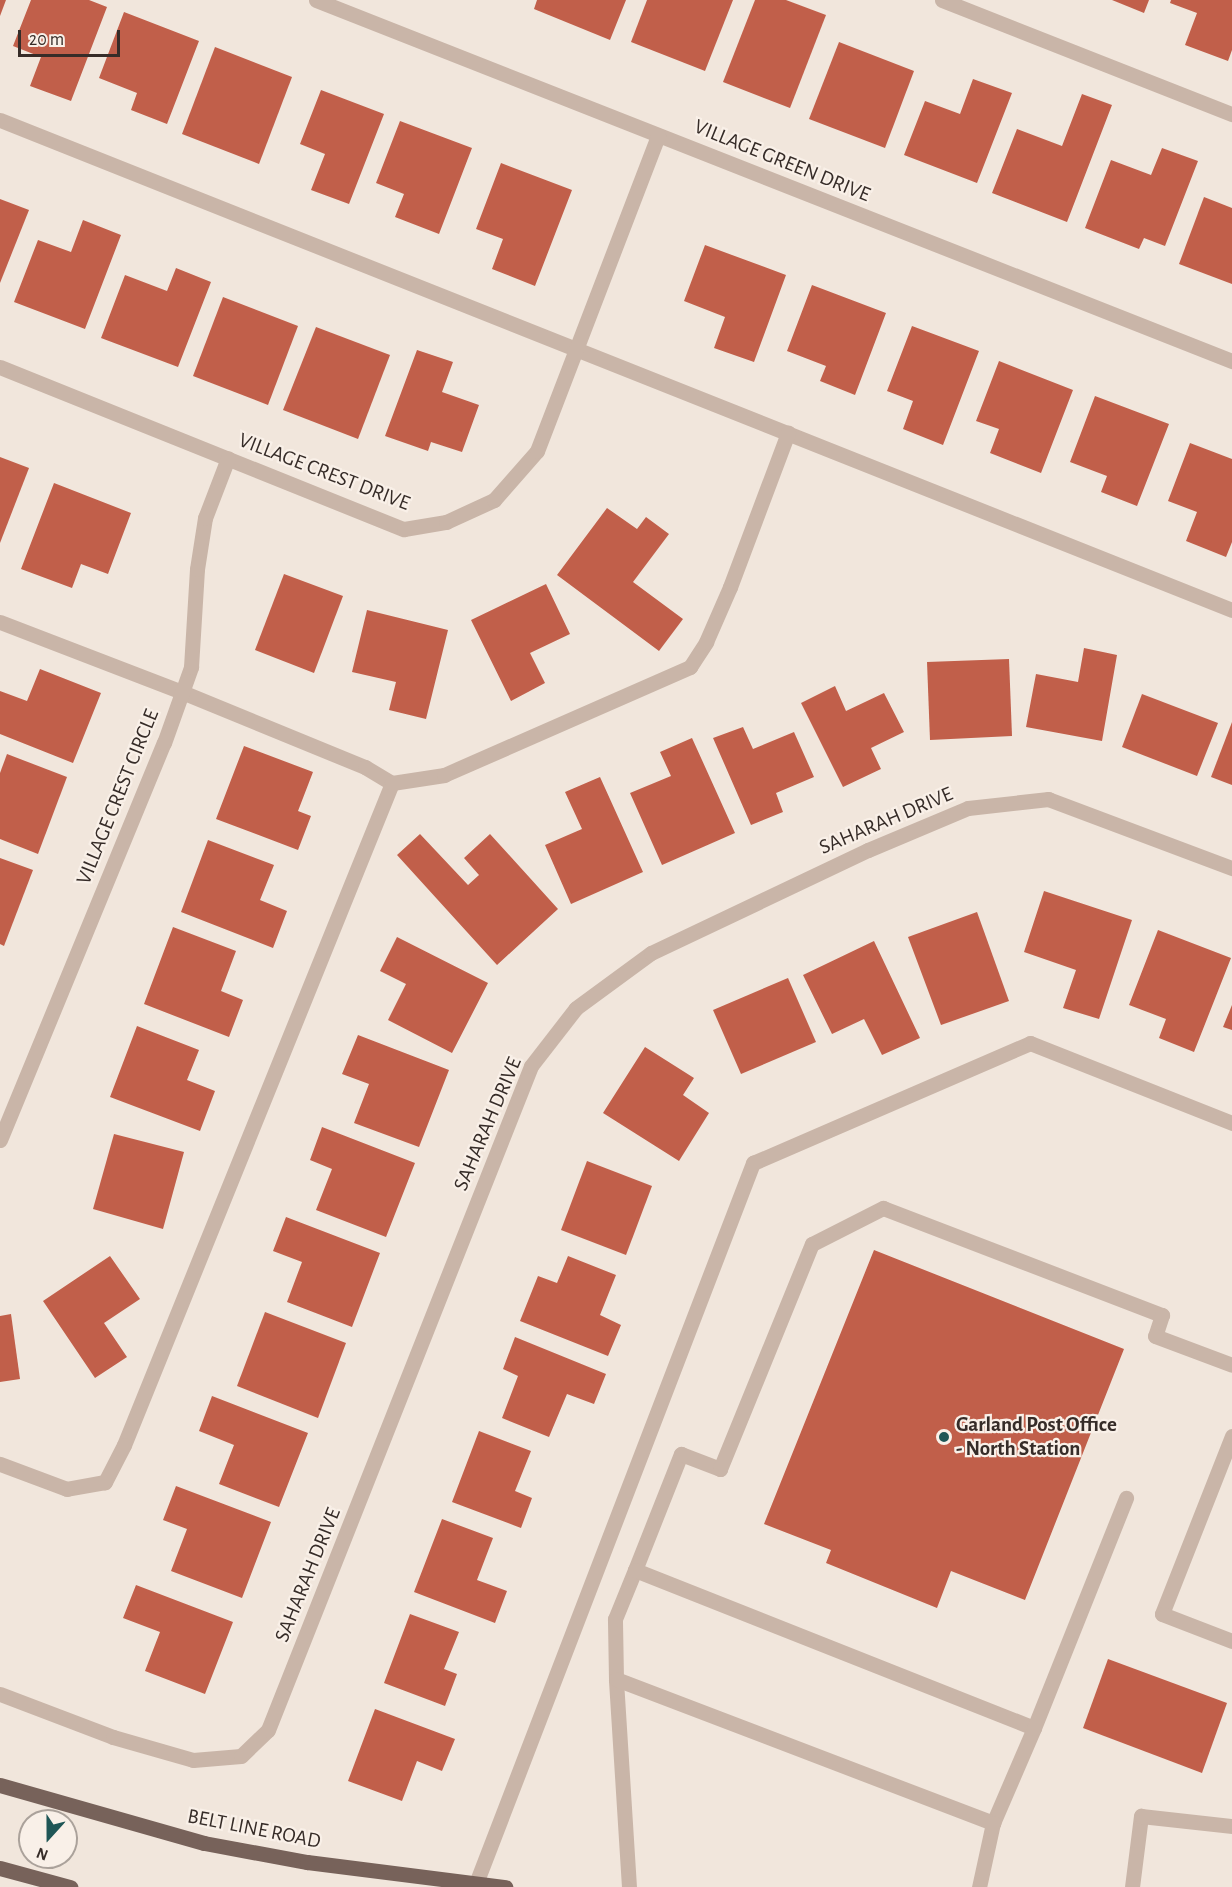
<!DOCTYPE html>
<style>
body{margin:0}
#map{position:relative;width:1232px;height:1887px;overflow:hidden;background:#f1e6dc;font-family:"Alegreya Sans",sans-serif}
div>[style]{position:absolute}
[style*='--x']{left:calc(var(--x)*1px);top:calc(var(--y)*1px);width:calc(var(--w)*1px);rotate:calc(var(--a)*1deg)}
.building>*{inset:0;background:#c15f4a}
.minor>*{height:15px;margin:-7.5px;padding:0 7.5px;transform-origin:7.5px;border-radius:7.5px;background:#c9b5a8}
.major>*{height:15px;margin:-7.5px;padding:0 7.5px;transform-origin:7.5px;border-radius:7.5px;background:#77625a}
.dots>*{width:16px;height:16px;translate:-50% -50%;box-sizing:border-box;border:3px solid #f9f0e8;border-radius:50%}
span{translate:-50% -50%;white-space:nowrap;text-align:center;line-height:1.15;-webkit-text-stroke:4.5px #f9f0e8;paint-order:stroke}
.street-label{font-size:21px;color:#362c28}
.poi-label{font-size:21px;color:#362c28;font-weight:700}
.left{translate:0 -50%;text-align:left}
.north{position:absolute;left:18px;top:1809px;width:60px;height:60px;box-sizing:border-box;background:#f9f0e8;border:2px solid #aba29b;border-radius:50%;rotate:201deg;font-size:16px;font-weight:700;line-height:24px;text-align:center;color:#362c28}
.north::after{content:'';display:block;margin:auto;width:21px;height:27px;background:#1f5656;clip-path:polygon(50% 0,100% 100%,50% 72%,0 100%)}
.scale{position:absolute;left:18px;top:30px;width:102px;height:27px;box-sizing:border-box;border:3px solid #362c28;border-top:0;padding-left:8px;font-size:18px;line-height:21px;white-space:nowrap;color:#362c28;-webkit-text-stroke:4px #f9f0e8;paint-order:stroke}
</style>
<div id="map">
<div class="building">
<i style="clip-path:polygon(0 0,6px 0,0 16px)"></i>
<i style="clip-path:polygon(31px 0,89px 0,107px 7px,71px 101px,30px 86px,41px 57px,13px 46px)"></i>
<i style="clip-path:polygon(537px 0,626px 0,610px 40px,534px 9px)"></i>
<i style="clip-path:polygon(647px 0,733px 0,705px 71px,631px 42px)"></i>
<i style="clip-path:polygon(755px 0,786px 0,826px 15px,790px 108px,723px 82px)"></i>
<i style="clip-path:polygon(1112px 0,1149px 0,1144px 13px)"></i>
<i style="clip-path:polygon(1171px 0,1232px 0,1232px 50px,1228px 61px,1185px 45px,1197px 13px,1170px 3px)"></i>
<i style="clip-path:polygon(124px 12px,199px 41px,167px 124px,131px 110px,137px 93px,99px 78px)"></i>
<i style="clip-path:polygon(839px 42px,914px 71px,885px 148px,809px 119px)"></i>
<i style="clip-path:polygon(215px 47px,292px 77px,259px 164px,182px 134px)"></i>
<i style="clip-path:polygon(973px 79px,1012px 93px,977px 183px,904px 155px,925px 101px,960px 114px)"></i>
<i style="clip-path:polygon(321px 90px,384px 114px,349px 204px,311px 190px,325px 154px,300px 144px)"></i>
<i style="clip-path:polygon(1082px 94px,1112px 105px,1067px 222px,992px 193px,1017px 129px,1062px 146px)"></i>
<i style="clip-path:polygon(400px 121px,472px 148px,439px 234px,395px 217px,404px 194px,376px 183px)"></i>
<i style="clip-path:polygon(1162px 148px,1198px 161px,1165px 246px,1144px 238px,1139px 249px,1085px 228px,1111px 160px,1151px 175px)"></i>
<i style="clip-path:polygon(501px 163px,572px 190px,535px 286px,492px 269px,503px 239px,476px 229px)"></i>
<i style="clip-path:polygon(1204px 197px,1232px 208px,1232px 284px,1179px 264px)"></i>
<i style="clip-path:polygon(0 199px,29px 210px,0 283px)"></i>
<i style="clip-path:polygon(83px 220px,121px 235px,85px 329px,14px 302px,38px 240px,71px 252px)"></i>
<i style="clip-path:polygon(705px 245px,786px 275px,754px 362px,714px 348px,725px 317px,684px 301px)"></i>
<i style="clip-path:polygon(176px 268px,211px 282px,178px 367px,101px 338px,125px 275px,167px 291px)"></i>
<i style="clip-path:polygon(812px 285px,886px 313px,855px 395px,820px 381px,826px 366px,787px 351px)"></i>
<i style="clip-path:polygon(223px 297px,298px 326px,268px 405px,193px 376px)"></i>
<i style="clip-path:polygon(912px 326px,979px 351px,943px 445px,903px 429px,913px 401px,887px 391px)"></i>
<i style="clip-path:polygon(316px 327px,390px 355px,358px 439px,283px 410px)"></i>
<i style="clip-path:polygon(417px 350px,453px 362px,442px 392px,479px 405px,462px 452px,431px 442px,428px 451px,385px 436px)"></i>
<i style="clip-path:polygon(999px 361px,1073px 390px,1041px 473px,990px 453px,999px 429px,976px 421px)"></i>
<i style="clip-path:polygon(1095px 396px,1169px 424px,1137px 506px,1101px 492px,1107px 476px,1070px 462px)"></i>
<i style="clip-path:polygon(1190px 443px,1232px 459px,1232px 542px,1226px 557px,1186px 541px,1197px 512px,1168px 501px)"></i>
<i style="clip-path:polygon(0 457px,29px 468px,0 543px)"></i>
<i style="clip-path:polygon(54px 483px,131px 513px,108px 574px,81px 564px,72px 588px,21px 569px)"></i>
<i style="clip-path:polygon(607px 508px,637px 529px,646px 517px,669px 534px,633px 582px,683px 619px,659px 651px,557px 575px)"></i>
<i style="clip-path:polygon(284px 574px,343px 596px,314px 673px,255px 650px)"></i>
<i style="clip-path:polygon(546px 584px,570px 634px,530px 653px,545px 683px,511px 701px,471px 620px)"></i>
<i style="clip-path:polygon(367px 610px,448px 630px,426px 719px,389px 710px,396px 682px,352px 672px)"></i>
<i style="clip-path:polygon(1084px 648px,1117px 655px,1102px 741px,1026px 727px,1036px 674px,1078px 682px)"></i>
<i style="clip-path:polygon(1009px 659px,1012px 736px,930px 740px,927px 662px)"></i>
<i style="clip-path:polygon(40px 669px,101px 693px,73px 763px,0 734px,0 691px,27px 701px)"></i>
<i style="clip-path:polygon(835px 686px,846px 711px,884px 693px,904px 732px,871px 748px,881px 769px,843px 787px,801px 703px)"></i>
<i style="clip-path:polygon(1142px 694px,1218px 723px,1197px 776px,1122px 747px)"></i>
<i style="clip-path:polygon(1232px 722px,1232px 785px,1211px 777px)"></i>
<i style="clip-path:polygon(743px 727px,753px 749px,794px 732px,814px 777px,776px 793px,783px 812px,751px 825px,713px 738px)"></i>
<i style="clip-path:polygon(692px 738px,735px 833px,662px 865px,630px 793px,671px 776px,660px 752px)"></i>
<i style="clip-path:polygon(244px 746px,313px 772px,298px 811px,311px 816px,298px 850px,216px 819px)"></i>
<i style="clip-path:polygon(7px 754px,67px 777px,38px 854px,0 839px,0 773px)"></i>
<i style="clip-path:polygon(600px 777px,643px 872px,571px 904px,545px 845px,582px 829px,565px 792px)"></i>
<i style="clip-path:polygon(420px 834px,468px 885px,479px 875px,464px 858px,490px 834px,558px 909px,497px 965px,397px 855px)"></i>
<i style="clip-path:polygon(208px 840px,274px 865px,260px 900px,287px 911px,273px 948px,181px 912px)"></i>
<i style="clip-path:polygon(0 858px,33px 870px,4px 946px,0 944px)"></i>
<i style="clip-path:polygon(1044px 891px,1132px 920px,1099px 1019px,1063px 1008px,1076px 970px,1024px 952px)"></i>
<i style="clip-path:polygon(977px 912px,1009px 1001px,941px 1025px,908px 937px)"></i>
<i style="clip-path:polygon(173px 927px,236px 951px,221px 991px,243px 1000px,229px 1037px,144px 1004px)"></i>
<i style="clip-path:polygon(1158px 930px,1231px 958px,1194px 1052px,1159px 1038px,1166px 1019px,1129px 1005px)"></i>
<i style="clip-path:polygon(397px 937px,488px 983px,452px 1053px,388px 1020px,406px 984px,380px 971px)"></i>
<i style="clip-path:polygon(874px 941px,920px 1038px,882px 1055px,864px 1019px,832px 1034px,803px 975px)"></i>
<i style="clip-path:polygon(788px 978px,816px 1042px,741px 1074px,713px 1010px)"></i>
<i style="clip-path:polygon(1232px 1005px,1232px 1030px,1223px 1027px)"></i>
<i style="clip-path:polygon(137px 1026px,199px 1050px,187px 1080px,215px 1091px,200px 1131px,110px 1097px)"></i>
<i style="clip-path:polygon(358px 1035px,449px 1070px,419px 1147px,354px 1123px,369px 1084px,342px 1074px)"></i>
<i style="clip-path:polygon(645px 1047px,694px 1078px,683px 1095px,709px 1113px,679px 1161px,603px 1113px)"></i>
<i style="clip-path:polygon(322px 1127px,415px 1163px,386px 1237px,316px 1210px,332px 1169px,310px 1160px)"></i>
<i style="clip-path:polygon(114px 1134px,184px 1152px,163px 1229px,93px 1209px)"></i>
<i style="clip-path:polygon(587px 1161px,652px 1186px,626px 1255px,561px 1230px)"></i>
<i style="clip-path:polygon(286px 1217px,380px 1253px,352px 1327px,287px 1302px,302px 1262px,273px 1251px)"></i>
<i style="clip-path:polygon(874px 1250px,1124px 1349px,1025px 1600px,951px 1571px,937px 1608px,826px 1563px,831px 1550px,764px 1524px)"></i>
<i style="clip-path:polygon(110px 1256px,140px 1299px,104px 1323px,127px 1357px,95px 1378px,43px 1301px)"></i>
<i style="clip-path:polygon(568px 1256px,616px 1275px,600px 1315px,621px 1325px,608px 1356px,520px 1321px,538px 1276px,557px 1283px)"></i>
<i style="clip-path:polygon(265px 1312px,346px 1343px,318px 1418px,237px 1386px)"></i>
<i style="clip-path:polygon(11px 1314px,20px 1379px,0 1382px,0 1316px)"></i>
<i style="clip-path:polygon(515px 1337px,606px 1374px,594px 1404px,567px 1394px,549px 1437px,502px 1418px,518px 1376px,503px 1369px)"></i>
<i style="clip-path:polygon(212px 1396px,308px 1433px,279px 1507px,219px 1484px,234px 1445px,199px 1431px)"></i>
<i style="clip-path:polygon(479px 1431px,531px 1451px,515px 1491px,532px 1498px,521px 1528px,452px 1502px)"></i>
<i style="clip-path:polygon(176px 1486px,271px 1522px,242px 1598px,171px 1571px,187px 1529px,163px 1520px)"></i>
<i style="clip-path:polygon(442px 1519px,493px 1538px,477px 1580px,507px 1591px,495px 1623px,414px 1592px)"></i>
<i style="clip-path:polygon(136px 1585px,233px 1622px,205px 1694px,145px 1671px,160px 1632px,123px 1618px)"></i>
<i style="clip-path:polygon(410px 1614px,459px 1632px,444px 1669px,457px 1674px,445px 1706px,384px 1683px)"></i>
<i style="clip-path:polygon(1108px 1659px,1227px 1703px,1202px 1773px,1083px 1728px)"></i>
<i style="clip-path:polygon(375px 1709px,455px 1739px,442px 1771px,417px 1761px,402px 1801px,348px 1781px)"></i>
</div>
<div class="minor">
<i style="--x:316;--y:0;--w:985;--a:21.51"></i>
<i style="--x:942;--y:0;--w:312;--a:21.5"></i>
<i style="--x:0;--y:120;--w:1326;--a:21.69"></i>
<i style="--x:0;--y:367;--w:435;--a:21.9"></i>
<i style="--x:404;--y:529;--w:43;--a:-9.5"></i>
<i style="--x:446;--y:522;--w:53;--a:-24.6"></i>
<i style="--x:494;--y:500;--w:65;--a:-48.7"></i>
<i style="--x:537;--y:451;--w:338;--a:-69"></i>
<i style="--x:0;--y:622;--w:195;--a:21"></i>
<i style="--x:182;--y:692;--w:198;--a:22.3"></i>
<i style="--x:365;--y:767;--w:31;--a:31"></i>
<i style="--x:392;--y:783;--w:714;--a:112.04"></i>
<i style="--x:124;--y:1445;--w:42;--a:117.2"></i>
<i style="--x:105;--y:1482;--w:39;--a:170"></i>
<i style="--x:67;--y:1489;--w:72;--a:-159.5"></i>
<i style="--x:392;--y:783;--w:53;--a:-8.7"></i>
<i style="--x:444;--y:775;--w:269;--a:-23.7"></i>
<i style="--x:690;--y:667;--w:30;--a:-57"></i>
<i style="--x:706;--y:642;--w:60;--a:-66.4"></i>
<i style="--x:730;--y:587;--w:165;--a:-69.4"></i>
<i style="--x:0;--y:1140;--w:430;--a:-67.6"></i>
<i style="--x:164;--y:743;--w:81;--a:-70.4"></i>
<i style="--x:191;--y:667;--w:98;--a:-86.5"></i>
<i style="--x:197;--y:569;--w:52;--a:-81.1"></i>
<i style="--x:205;--y:518;--w:64;--a:-69"></i>
<i style="--x:1232;--y:1436;--w:191;--a:111.5"></i>
<i style="--x:1162;--y:1614;--w:75;--a:21.1"></i>
<i style="--x:635;--y:1570;--w:125;--a:-68.4"></i>
<i style="--x:681;--y:1454;--w:42;--a:21"></i>
<i style="--x:720;--y:1469;--w:243;--a:-67.8"></i>
<i style="--x:812;--y:1244;--w:80;--a:-26.9"></i>
<i style="--x:883;--y:1208;--w:299;--a:21"></i>
<i style="--x:1162;--y:1315;--w:22;--a:108"></i>
<i style="--x:1155;--y:1336;--w:82;--a:20.6"></i>
<i style="--x:616;--y:1679;--w:60;--a:-91"></i>
<i style="--x:615;--y:1619;--w:53;--a:-67.8"></i>
<i style="--x:635;--y:1570;--w:429;--a:21.6"></i>
<i style="--x:1034;--y:1728;--w:103;--a:113.3"></i>
<i style="--x:0;--y:1694;--w:121;--a:20.8"></i>
<i style="--x:113;--y:1737;--w:83;--a:16"></i>
<i style="--x:193;--y:1760;--w:48;--a:-4.8"></i>
<i style="--x:241;--y:1756;--w:37;--a:-44"></i>
<i style="--x:268;--y:1730;--w:714;--a:-68.39"></i>
<i style="--x:531;--y:1066;--w:73;--a:-52.2"></i>
<i style="--x:576;--y:1008;--w:93;--a:-36.3"></i>
<i style="--x:651;--y:953;--w:240;--a:-25.4"></i>
<i style="--x:868;--y:850;--w:108;--a:-22.8"></i>
<i style="--x:968;--y:808;--w:81;--a:-6.4"></i>
<i style="--x:1048;--y:799;--w:197;--a:20.6"></i>
<i style="--x:1034;--y:1728;--w:248;--a:-68.2"></i>
<i style="--x:475;--y:1886;--w:775;--a:-68.97"></i>
<i style="--x:753;--y:1163;--w:302;--a:-23.4"></i>
<i style="--x:1030;--y:1043;--w:217;--a:21.6"></i>
<i style="--x:629;--y:1887;--w:208;--a:-93.6"></i>
<i style="--x:616;--y:1679;--w:404;--a:20.9"></i>
<i style="--x:993;--y:1823;--w:66;--a:102.3"></i>
<i style="--x:1132;--y:1887;--w:72;--a:-82.8"></i>
<i style="--x:1141;--y:1816;--w:92;--a:6.3"></i>
</div>
<div class="major">
<i style="--x:0;--y:1785;--w:212;--a:15.9"></i>
<i style="--x:204;--y:1843;--w:105;--a:10.5"></i>
<i style="--x:307;--y:1862;--w:200;--a:7.2"></i>
<i style="--x:0;--y:1868;--w:73;--a:15.2"></i>
</div>
<div class="dots">
<i style="left:944px;top:1437px;background:#1f5656"></i>
</div>
<div class="street-label">
<span style="left:782px;top:161px;rotate:22deg">VILLAGE GREEN DRIVE</span>
<span style="left:324px;top:472px;rotate:21deg">VILLAGE CREST DRIVE</span>
<span style="left:118px;top:797px;rotate:-68deg">VILLAGE CREST CIRCLE</span>
<span style="left:886px;top:821px;rotate:-23deg">SAHARAH DRIVE</span>
<span style="left:488px;top:1124px;rotate:-67deg">SAHARAH DRIVE</span>
<span style="left:308px;top:1575px;rotate:-68deg">SAHARAH DRIVE</span>
<span style="left:254px;top:1829px;rotate:11deg">BELT LINE ROAD</span>
</div>
<div class="poi-label">
<span class="left" style="left:956px;top:1437px">Garland Post Office<br>- North Station</span>
</div>
<div class="north">N</div>
<div class="scale">20 m</div>
</div>
